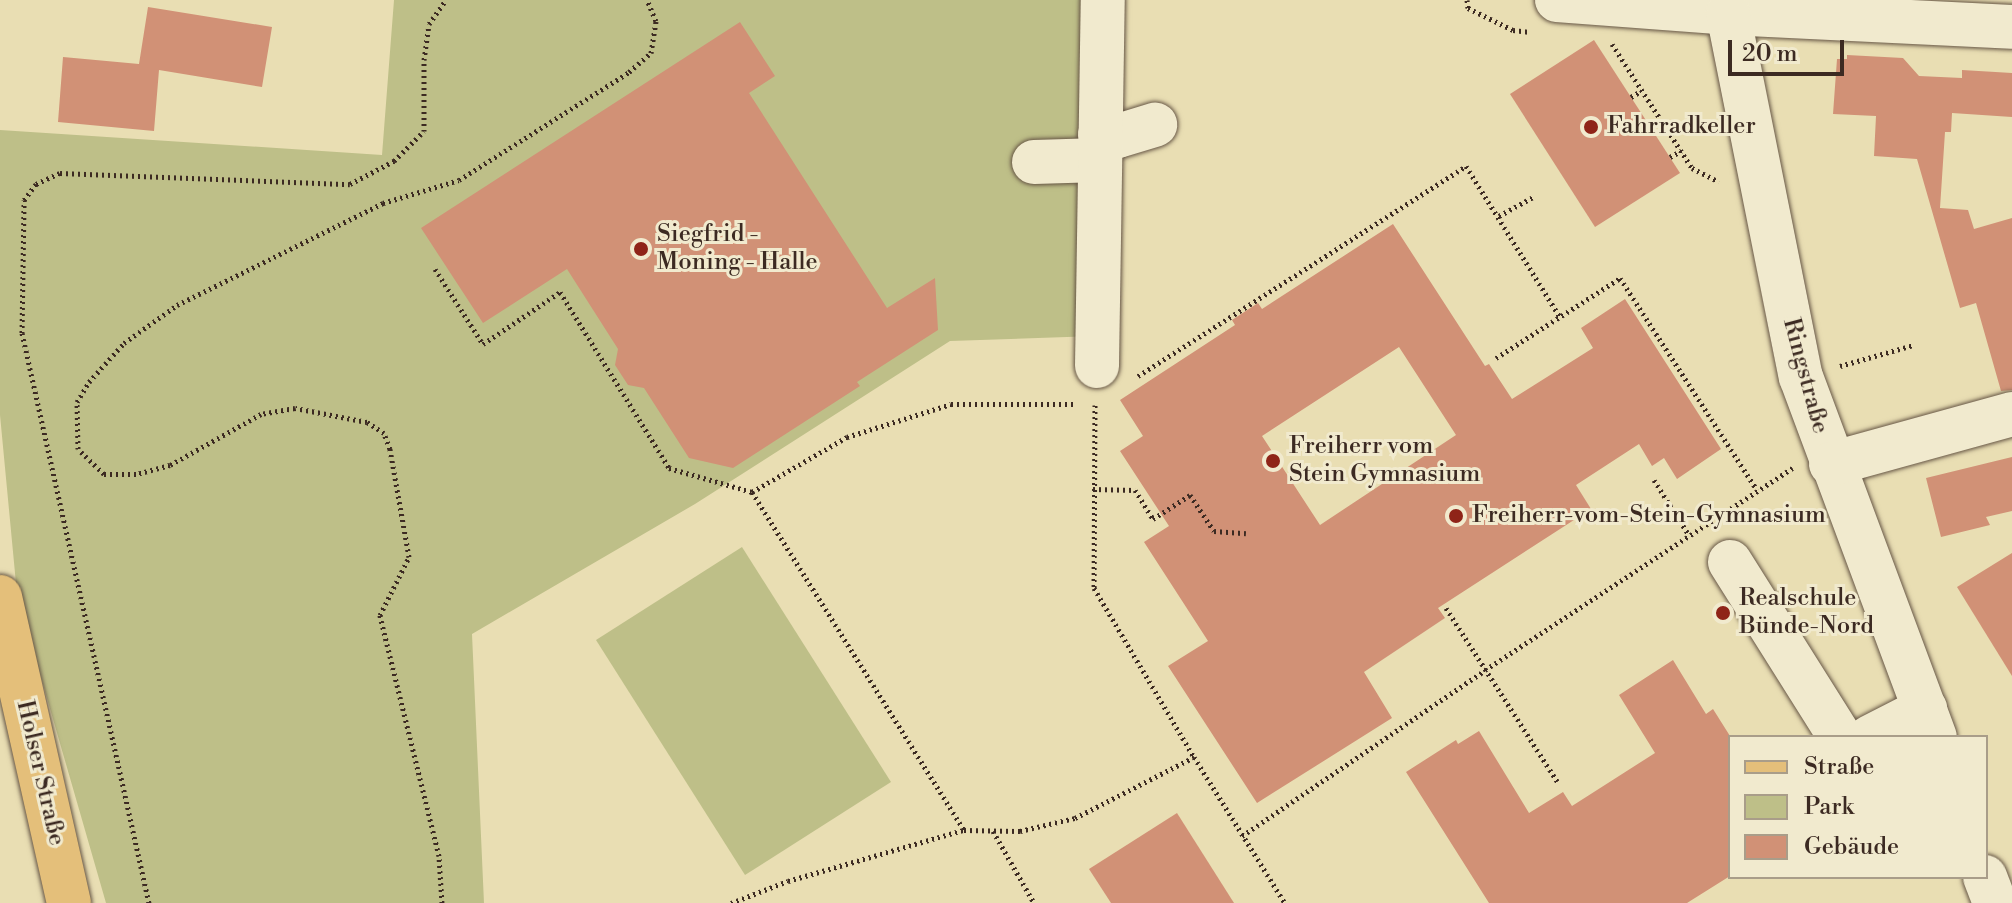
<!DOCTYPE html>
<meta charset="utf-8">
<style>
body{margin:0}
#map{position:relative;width:2012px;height:903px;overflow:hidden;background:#e9deb3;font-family:"Libre Bodoni",serif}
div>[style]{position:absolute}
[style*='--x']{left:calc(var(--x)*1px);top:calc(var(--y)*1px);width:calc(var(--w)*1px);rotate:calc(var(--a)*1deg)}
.green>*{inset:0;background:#bebf88}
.building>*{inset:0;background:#d19176}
.path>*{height:5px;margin-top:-2.5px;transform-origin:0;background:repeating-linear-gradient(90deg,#3c2a22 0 2px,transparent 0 6px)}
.roads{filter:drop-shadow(0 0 2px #675746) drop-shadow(0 0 2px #675746)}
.minor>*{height:44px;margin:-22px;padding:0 22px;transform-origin:22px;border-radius:22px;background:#f1eace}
.major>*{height:44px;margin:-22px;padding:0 22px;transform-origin:22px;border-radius:22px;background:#e4bf7a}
.dots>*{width:22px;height:22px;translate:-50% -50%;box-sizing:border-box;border:4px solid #f1eace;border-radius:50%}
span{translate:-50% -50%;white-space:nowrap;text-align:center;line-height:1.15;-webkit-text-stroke:6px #f1eace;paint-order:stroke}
.poi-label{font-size:24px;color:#3c2a22}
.left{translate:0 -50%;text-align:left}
.street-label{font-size:24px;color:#3c2a22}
.legend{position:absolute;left:1728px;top:735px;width:260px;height:144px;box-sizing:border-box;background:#f1eace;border:2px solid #a99d89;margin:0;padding:10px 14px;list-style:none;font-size:24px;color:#3c2a22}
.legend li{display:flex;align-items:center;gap:16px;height:40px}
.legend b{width:40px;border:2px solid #a99d89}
.scale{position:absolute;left:1728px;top:40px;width:116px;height:36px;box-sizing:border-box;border:4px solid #3c2a22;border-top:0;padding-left:10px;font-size:24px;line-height:28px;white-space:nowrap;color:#3c2a22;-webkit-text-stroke:6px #f1eace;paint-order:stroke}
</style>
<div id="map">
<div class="green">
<i style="clip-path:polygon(394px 0,1086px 0,1096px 336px,950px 341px,695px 504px,472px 634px,484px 903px,106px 903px,17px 594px,0 415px,0 130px,382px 155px)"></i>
<i style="clip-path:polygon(742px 547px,891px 782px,745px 875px,596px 640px)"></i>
</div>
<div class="building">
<i style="clip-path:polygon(148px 7px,272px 27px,262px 87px,159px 70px,154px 131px,58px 122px,63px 57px,139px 64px)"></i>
<i style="clip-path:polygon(740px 22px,775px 76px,749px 93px,887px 308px,935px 278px,938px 330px,857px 382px,860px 386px,733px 468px,689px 458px,644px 388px,628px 385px,615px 365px,618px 349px,567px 269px,483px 323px,421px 228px)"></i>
<i style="clip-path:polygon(1594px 40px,1680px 173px,1595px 227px,1510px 94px)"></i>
<i style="clip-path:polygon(1847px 55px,1903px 58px,1919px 76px,1962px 78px,1962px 70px,2012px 73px,2012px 117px,1952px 113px,1951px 132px,1945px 132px,1940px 208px,1968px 210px,1974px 229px,2012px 218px,2012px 390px,2001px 391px,1976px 303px,1960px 308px,1917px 159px,1874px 156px,1876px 116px,1833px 114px,1837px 59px,1847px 59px)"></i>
<i style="clip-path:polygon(evenodd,1393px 224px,1485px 366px,1489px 364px,1512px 399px,1593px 348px,1581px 328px,1625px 299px,1721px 449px,1677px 479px,1664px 458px,1652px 466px,1639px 444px,1576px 485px,1591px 509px,1438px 608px,1445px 618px,1364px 672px,1392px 718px,1257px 803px,1168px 666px,1208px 641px,1144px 542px,1169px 526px,1120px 451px,1143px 436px,1120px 400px,1235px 325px,1232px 320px,1258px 303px,1262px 309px,1393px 224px,1399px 347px,1456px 435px,1320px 525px,1262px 436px,1399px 347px)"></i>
<i style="clip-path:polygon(2012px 457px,2012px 511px,1986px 517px,1990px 525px,1941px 537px,1926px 478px)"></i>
<i style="clip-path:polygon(2012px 553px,2012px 676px,1957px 587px)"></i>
<i style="clip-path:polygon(1673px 660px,1706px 714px,1713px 709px,1730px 736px,1730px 876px,1687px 903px,1489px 903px,1406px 772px,1456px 740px,1458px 744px,1479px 731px,1529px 813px,1563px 792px,1572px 806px,1655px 753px,1619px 695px)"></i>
<i style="clip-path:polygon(1177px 813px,1234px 903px,1111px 903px,1089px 869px)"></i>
</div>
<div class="path">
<i style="--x:1467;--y:0;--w:8;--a:83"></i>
<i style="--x:1468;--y:8;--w:50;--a:26.1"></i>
<i style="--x:1513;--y:30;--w:17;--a:7"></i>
<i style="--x:1612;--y:44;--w:148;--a:57.2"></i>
<i style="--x:1692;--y:168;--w:30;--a:27"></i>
<i style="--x:1631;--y:97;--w:12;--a:-31"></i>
<i style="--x:1670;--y:157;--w:13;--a:-29"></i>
<i style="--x:1499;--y:216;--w:41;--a:-29.1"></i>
<i style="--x:435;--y:269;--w:89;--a:57.4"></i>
<i style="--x:483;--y:344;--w:93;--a:-34"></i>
<i style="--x:560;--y:292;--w:207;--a:58.2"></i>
<i style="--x:669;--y:468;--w:86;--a:16.1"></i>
<i style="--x:752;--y:492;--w:399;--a:57.9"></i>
<i style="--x:1496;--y:358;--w:148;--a:-32.8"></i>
<i style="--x:1620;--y:278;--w:252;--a:57.1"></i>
<i style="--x:1840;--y:366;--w:76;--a:-16"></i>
<i style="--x:1138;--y:376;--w:389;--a:-32.6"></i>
<i style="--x:1466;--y:166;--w:178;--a:58.1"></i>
<i style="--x:1095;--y:405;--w:183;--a:90.3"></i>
<i style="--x:1094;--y:588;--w:196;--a:59.4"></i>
<i style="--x:1654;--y:480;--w:65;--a:57.5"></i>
<i style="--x:1093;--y:489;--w:42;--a:1.4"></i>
<i style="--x:1135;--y:490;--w:34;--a:58"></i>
<i style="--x:1153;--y:519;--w:44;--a:-33"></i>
<i style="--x:1190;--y:495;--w:43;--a:56.3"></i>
<i style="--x:1214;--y:531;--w:32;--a:4"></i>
<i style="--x:752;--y:492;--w:110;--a:-30.1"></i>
<i style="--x:847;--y:437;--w:109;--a:-17.6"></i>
<i style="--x:951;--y:404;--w:125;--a:0"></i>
<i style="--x:1446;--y:608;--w:206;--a:57.3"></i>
<i style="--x:993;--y:831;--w:83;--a:60.3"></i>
<i style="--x:1242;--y:836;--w:294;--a:-34.3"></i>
<i style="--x:1485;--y:670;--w:368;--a:-33.3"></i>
<i style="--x:149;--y:903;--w:584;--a:-102.56"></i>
<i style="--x:22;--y:333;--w:133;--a:-89.1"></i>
<i style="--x:24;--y:200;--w:20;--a:-53"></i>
<i style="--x:36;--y:184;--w:26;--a:-25"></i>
<i style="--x:60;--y:173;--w:290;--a:2.2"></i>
<i style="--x:350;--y:184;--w:50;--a:-27.6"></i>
<i style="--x:394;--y:161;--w:42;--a:-45"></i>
<i style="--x:424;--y:131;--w:71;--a:-90"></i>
<i style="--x:424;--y:60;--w:36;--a:-82"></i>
<i style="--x:429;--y:24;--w:29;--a:-55"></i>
<i style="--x:442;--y:903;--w:47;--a:-93.7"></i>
<i style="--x:439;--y:856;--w:248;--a:-103.8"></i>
<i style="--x:380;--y:615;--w:65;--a:-63.4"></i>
<i style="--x:409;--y:557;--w:110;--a:-100"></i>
<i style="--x:390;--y:449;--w:17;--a:-111"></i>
<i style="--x:384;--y:433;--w:20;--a:-147"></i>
<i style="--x:367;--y:422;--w:73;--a:-169"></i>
<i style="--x:295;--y:408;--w:35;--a:170"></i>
<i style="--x:261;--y:414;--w:104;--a:150.7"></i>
<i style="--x:170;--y:465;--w:35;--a:165"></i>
<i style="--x:136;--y:474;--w:32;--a:180"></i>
<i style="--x:104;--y:474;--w:36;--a:-136"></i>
<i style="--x:78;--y:449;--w:47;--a:-91.2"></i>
<i style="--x:77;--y:402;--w:23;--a:-59"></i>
<i style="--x:89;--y:382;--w:52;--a:-48.1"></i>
<i style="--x:124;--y:343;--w:65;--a:-35.6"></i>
<i style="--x:177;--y:305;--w:230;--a:-26.3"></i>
<i style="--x:383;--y:203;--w:79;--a:-16.8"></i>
<i style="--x:459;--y:180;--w:201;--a:-32.4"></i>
<i style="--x:629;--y:72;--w:29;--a:-41"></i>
<i style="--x:651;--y:53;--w:32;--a:-81"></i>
<i style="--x:656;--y:21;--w:23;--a:-113"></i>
<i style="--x:731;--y:903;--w:61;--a:-21.1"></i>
<i style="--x:788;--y:881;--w:183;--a:-16.2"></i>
<i style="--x:964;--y:830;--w:56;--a:1"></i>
<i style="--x:1020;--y:831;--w:57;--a:-13.3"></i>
<i style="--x:1075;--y:818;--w:134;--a:-27.1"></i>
<i style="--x:1194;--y:757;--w:172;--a:58.1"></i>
</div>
<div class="roads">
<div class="minor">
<i style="--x:1557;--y:0;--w:171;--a:4.3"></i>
<i style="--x:1728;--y:13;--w:284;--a:2.8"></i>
<i style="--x:1730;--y:0;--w:13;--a:99"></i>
<i style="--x:1728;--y:13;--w:371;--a:78.7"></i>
<i style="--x:1801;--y:377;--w:384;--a:69.6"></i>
<i style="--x:1100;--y:134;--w:18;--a:6"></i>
<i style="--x:1118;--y:136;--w:39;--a:-17"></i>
<i style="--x:1034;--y:162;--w:66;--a:-1.7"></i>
<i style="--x:1097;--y:366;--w:366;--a:-89.1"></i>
<i style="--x:1831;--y:464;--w:188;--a:-15.4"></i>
<i style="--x:1730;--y:562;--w:207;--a:57.8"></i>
<i style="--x:1870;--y:737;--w:62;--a:-27"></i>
<i style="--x:1985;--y:877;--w:28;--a:69"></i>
</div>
<div class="major">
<i style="--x:0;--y:597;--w:314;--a:77.3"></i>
</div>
</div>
<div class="dots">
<i style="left:1591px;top:127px;background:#8f2418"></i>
<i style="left:641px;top:249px;background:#8f2418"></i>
<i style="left:1273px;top:461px;background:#8f2418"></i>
<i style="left:1456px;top:516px;background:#8f2418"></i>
<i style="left:1723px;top:613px;background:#8f2418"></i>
</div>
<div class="poi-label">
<span class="left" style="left:1607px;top:127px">Fahrradkeller</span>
<span class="left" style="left:657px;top:249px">Siegfrid -<br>Moning - Halle</span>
<span class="left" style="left:1289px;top:461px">Freiherr vom<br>Stein Gymnasium</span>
<span class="left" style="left:1472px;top:516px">Freiherr-vom-Stein-Gymnasium</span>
<span class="left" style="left:1739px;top:613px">Realschule<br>Bünde-Nord</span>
</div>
<div class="street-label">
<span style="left:1805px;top:376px;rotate:75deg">Ringstraße</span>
<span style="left:40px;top:773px;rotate:77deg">Holser Straße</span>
</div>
<ul class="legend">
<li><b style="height:10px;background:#e4bf7a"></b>Straße</li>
<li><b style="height:22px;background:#bebf88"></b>Park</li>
<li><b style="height:22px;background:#d19176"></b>Gebäude</li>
</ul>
<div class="scale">20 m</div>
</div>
